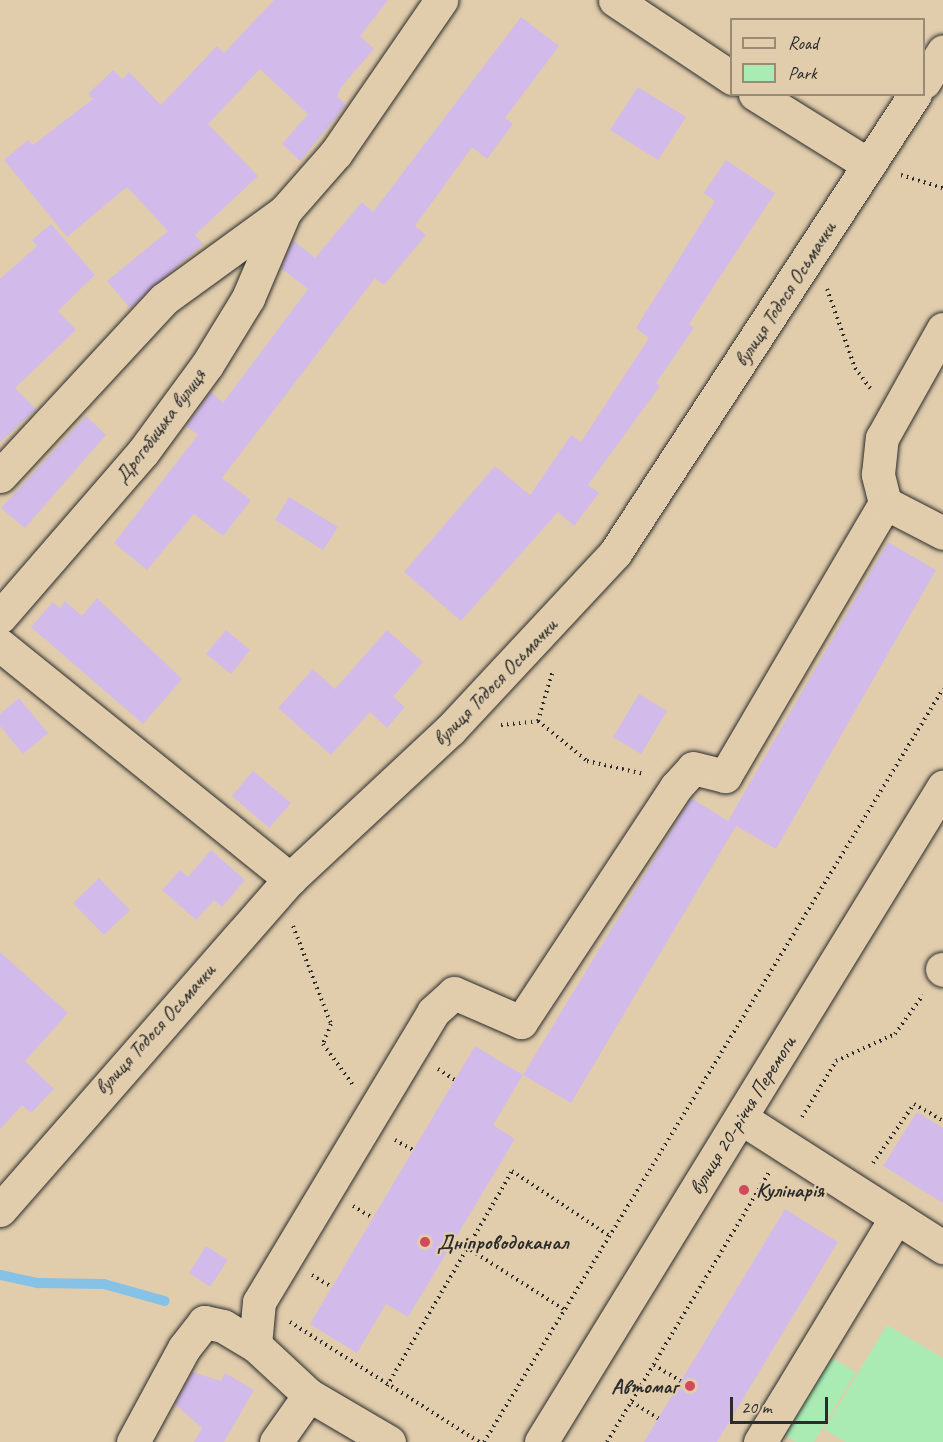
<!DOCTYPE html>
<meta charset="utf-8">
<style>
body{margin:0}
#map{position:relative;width:943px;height:1442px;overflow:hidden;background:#e1cdac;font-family:Caveat,sans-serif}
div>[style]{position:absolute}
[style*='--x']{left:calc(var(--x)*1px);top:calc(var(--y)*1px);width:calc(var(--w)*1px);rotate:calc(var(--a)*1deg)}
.green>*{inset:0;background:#aaebb4}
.stream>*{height:10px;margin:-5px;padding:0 5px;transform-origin:5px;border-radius:5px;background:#86c2e6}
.building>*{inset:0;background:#d2bbea}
.path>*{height:4px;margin-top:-2px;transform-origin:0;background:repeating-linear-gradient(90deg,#2b2b2b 0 1.5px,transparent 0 6px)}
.roads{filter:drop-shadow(0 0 2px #2b2b2b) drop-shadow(0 0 2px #2b2b2b)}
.minor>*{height:33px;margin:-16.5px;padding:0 16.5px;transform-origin:16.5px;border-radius:16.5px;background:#e1cdac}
.dots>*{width:16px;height:16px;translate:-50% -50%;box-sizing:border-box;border:3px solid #e1cdac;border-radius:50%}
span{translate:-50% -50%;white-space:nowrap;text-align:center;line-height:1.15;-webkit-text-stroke:4.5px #e1cdac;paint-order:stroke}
.street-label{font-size:21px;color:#2b2b2b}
.poi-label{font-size:21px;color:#2b2b2b;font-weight:700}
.left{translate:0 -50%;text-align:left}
.right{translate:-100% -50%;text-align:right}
.legend{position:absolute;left:730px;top:18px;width:195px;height:78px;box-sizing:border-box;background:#e1cdac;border:2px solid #988c78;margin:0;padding:8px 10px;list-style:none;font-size:18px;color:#2b2b2b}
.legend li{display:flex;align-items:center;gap:12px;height:30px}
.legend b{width:30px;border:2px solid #988c78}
.scale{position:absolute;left:730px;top:1397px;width:98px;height:27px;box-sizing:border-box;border:3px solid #2b2b2b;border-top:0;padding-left:8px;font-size:18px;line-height:21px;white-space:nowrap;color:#2b2b2b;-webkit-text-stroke:4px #e1cdac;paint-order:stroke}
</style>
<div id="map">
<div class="green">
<i style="clip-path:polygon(887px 1325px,943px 1358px,943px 1442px,846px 1442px,824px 1429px)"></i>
<i style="clip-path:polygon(820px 1351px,856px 1372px,814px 1442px,796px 1442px,774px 1429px)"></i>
</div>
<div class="stream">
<i style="--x:0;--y:1275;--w:40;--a:12"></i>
<i style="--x:39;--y:1283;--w:65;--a:0.9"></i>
<i style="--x:104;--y:1284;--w:63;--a:15.6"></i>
</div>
<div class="building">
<i style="clip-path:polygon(274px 0,388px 0,360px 36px,374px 49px,342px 86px,337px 96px,346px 105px,300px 161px,282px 144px,308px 114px,260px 69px,208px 124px,258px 176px,195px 235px,203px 244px,130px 308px,107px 281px,168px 231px,127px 187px,67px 237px,4px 160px,28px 140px,33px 145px,93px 99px,88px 94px,113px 70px,122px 79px,129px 72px,161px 105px,217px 46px,224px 53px)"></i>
<i style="clip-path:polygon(521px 17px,559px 46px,505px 118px,513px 124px,487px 159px,472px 147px,415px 226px,426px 235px,384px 285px,375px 278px,222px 478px,251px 500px,223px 536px,194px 514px,147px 570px,114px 543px,198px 435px,186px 426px,211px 392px,223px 403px,308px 289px,281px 268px,293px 240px,315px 258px,362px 202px,373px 212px)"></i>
<i style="clip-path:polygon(638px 87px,686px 117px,658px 160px,610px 130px)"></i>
<i style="clip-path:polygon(726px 160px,775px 193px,689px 324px,694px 328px,656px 383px,660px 386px,588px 485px,599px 493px,574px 526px,558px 512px,461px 621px,404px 572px,495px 466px,530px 495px,571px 435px,581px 442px,649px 338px,636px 328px,715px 201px,704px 193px)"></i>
<i style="clip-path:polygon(51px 224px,95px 275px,58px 311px,76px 330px,15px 388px,36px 409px,0 442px,0 279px,37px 246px,32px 240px)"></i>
<i style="clip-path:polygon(86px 416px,106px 435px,25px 528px,1px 508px)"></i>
<i style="clip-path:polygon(289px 497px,338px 527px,323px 550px,275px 520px)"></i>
<i style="clip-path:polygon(888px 542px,936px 570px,776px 849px,736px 826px,571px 1103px,523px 1075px,691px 798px,728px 821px)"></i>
<i style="clip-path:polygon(97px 598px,182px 679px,143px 724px,31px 627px,53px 602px,60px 608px,65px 601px,82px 616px)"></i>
<i style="clip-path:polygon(226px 630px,250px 650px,231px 674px,206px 654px)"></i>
<i style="clip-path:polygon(387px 630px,423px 662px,393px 697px,405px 707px,387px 728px,370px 712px,331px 755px,278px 708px,313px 669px,335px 689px)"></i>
<i style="clip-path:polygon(639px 694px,667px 711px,641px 754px,613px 737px)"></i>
<i style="clip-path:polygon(19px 698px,48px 733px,23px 754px,0 726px,0 714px)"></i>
<i style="clip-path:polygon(253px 771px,291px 803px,269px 828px,232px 796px)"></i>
<i style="clip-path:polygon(211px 850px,245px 880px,222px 907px,214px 900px,196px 920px,162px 890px,180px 870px,188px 877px)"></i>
<i style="clip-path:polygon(99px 878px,130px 910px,104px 935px,73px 903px)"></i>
<i style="clip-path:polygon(0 952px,68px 1013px,25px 1061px,54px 1089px,31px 1113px,22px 1105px,0 1129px)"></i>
<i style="clip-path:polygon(475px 1046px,523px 1075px,493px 1125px,515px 1139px,408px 1317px,386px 1304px,357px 1353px,310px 1324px)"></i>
<i style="clip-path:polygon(917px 1112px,943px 1128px,943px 1203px,883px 1166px)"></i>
<i style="clip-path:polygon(785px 1209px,838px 1242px,770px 1354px,717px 1442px,644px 1442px)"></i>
<i style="clip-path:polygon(206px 1246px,228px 1260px,210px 1287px,189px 1273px)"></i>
<i style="clip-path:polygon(192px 1372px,221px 1381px,225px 1373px,254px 1390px,224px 1442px,194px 1442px,202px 1428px,175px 1404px)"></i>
</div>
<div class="path">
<i style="--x:901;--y:175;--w:44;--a:17.2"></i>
<i style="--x:827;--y:289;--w:84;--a:70.5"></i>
<i style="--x:855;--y:368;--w:26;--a:53"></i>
<i style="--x:538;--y:721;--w:53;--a:-73.6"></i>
<i style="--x:501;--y:725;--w:37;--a:-6"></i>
<i style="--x:538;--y:721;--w:63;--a:39.2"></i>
<i style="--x:587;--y:761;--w:58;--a:12.8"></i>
<i style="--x:293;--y:926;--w:105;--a:68.8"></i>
<i style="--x:331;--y:1024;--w:22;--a:112"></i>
<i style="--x:323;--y:1044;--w:51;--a:53.8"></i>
<i style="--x:438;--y:1069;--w:20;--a:33"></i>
<i style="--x:802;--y:1117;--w:66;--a:-58.7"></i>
<i style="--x:836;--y:1061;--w:65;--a:-24.6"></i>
<i style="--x:895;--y:1034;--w:48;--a:-54.3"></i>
<i style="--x:395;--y:1140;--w:21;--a:29"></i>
<i style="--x:873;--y:1163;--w:72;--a:-55.2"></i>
<i style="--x:914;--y:1104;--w:34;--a:30"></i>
<i style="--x:353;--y:1206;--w:23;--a:31"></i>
<i style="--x:466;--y:1247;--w:117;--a:32.5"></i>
<i style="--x:312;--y:1275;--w:23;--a:31"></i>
<i style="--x:290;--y:1322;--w:224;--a:32.4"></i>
<i style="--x:654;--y:1365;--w:31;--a:31"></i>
<i style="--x:387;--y:1386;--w:249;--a:-59.8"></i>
<i style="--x:512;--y:1171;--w:118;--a:33.6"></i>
<i style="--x:632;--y:1402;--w:31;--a:32"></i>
<i style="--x:484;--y:1442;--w:882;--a:-58.64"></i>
<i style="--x:607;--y:1442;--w:315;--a:-59"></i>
</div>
<div class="roads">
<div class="minor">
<i style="--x:615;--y:0;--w:141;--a:33.7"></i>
<i style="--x:924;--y:82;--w:36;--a:-58"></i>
<i style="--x:755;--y:94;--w:134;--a:31.9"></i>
<i style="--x:0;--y:476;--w:241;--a:-47.2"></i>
<i style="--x:164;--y:299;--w:150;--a:-36"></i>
<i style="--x:285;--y:211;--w:77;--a:-48.7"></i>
<i style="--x:336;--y:153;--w:186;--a:-55.5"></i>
<i style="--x:885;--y:503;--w:30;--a:-104"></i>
<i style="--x:878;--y:474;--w:36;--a:-84"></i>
<i style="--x:882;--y:438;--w:125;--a:-60.8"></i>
<i style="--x:0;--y:617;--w:218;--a:-49.1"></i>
<i style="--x:143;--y:452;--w:108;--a:-53.7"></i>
<i style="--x:207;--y:365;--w:79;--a:-58.5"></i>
<i style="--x:248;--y:298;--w:95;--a:-67"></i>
<i style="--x:0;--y:645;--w:373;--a:38.9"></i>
<i style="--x:942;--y:969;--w:1;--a:45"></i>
<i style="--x:741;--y:1118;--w:240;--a:32.6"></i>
<i style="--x:0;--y:1210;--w:440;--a:-48.8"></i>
<i style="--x:290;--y:879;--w:219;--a:-43"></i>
<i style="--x:450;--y:730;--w:242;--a:-47"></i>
<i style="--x:615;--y:553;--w:548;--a:-56.83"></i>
<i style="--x:133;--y:1442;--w:107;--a:-61.5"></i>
<i style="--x:184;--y:1348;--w:33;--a:-52"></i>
<i style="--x:204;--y:1322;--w:19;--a:12"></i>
<i style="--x:223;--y:1326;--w:37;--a:31"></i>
<i style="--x:276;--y:1442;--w:57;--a:-54.9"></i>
<i style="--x:389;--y:1442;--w:93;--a:-149.6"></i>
<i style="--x:309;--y:1395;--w:74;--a:-137.2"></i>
<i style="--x:255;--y:1345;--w:43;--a:-84.7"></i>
<i style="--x:259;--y:1302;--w:338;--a:-59"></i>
<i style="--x:433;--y:1012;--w:28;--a:-42"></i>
<i style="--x:454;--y:993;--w:73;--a:23.4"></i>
<i style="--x:521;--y:1022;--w:282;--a:-56.6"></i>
<i style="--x:676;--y:787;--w:25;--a:-48"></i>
<i style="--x:693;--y:768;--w:33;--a:14"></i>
<i style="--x:725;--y:776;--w:316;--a:-59.6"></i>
<i style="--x:885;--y:503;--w:65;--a:27.3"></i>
<i style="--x:541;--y:1442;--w:769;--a:-58.46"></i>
<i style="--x:760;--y:1442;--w:263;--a:-58.8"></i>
</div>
</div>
<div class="dots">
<i style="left:744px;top:1190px;background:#d1495b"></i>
<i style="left:425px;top:1242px;background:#d1495b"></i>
<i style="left:690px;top:1386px;background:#d1495b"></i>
</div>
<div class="street-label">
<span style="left:785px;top:294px;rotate:-57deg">вулиця Тодося Осьмачки</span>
<span style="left:160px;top:426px;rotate:-53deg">Дрогобицька вулиця</span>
<span style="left:495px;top:682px;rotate:-46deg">вулиця Тодося Осьмачки</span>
<span style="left:155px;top:1029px;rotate:-48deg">вулиця Тодося Осьмачки</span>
<span style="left:742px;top:1115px;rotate:-58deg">вулиця 20-річчя Перемоги</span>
</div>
<div class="poi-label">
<span class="left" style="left:756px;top:1190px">Кулінарія</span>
<span class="left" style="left:437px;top:1242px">Дніпроводоканал</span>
<span class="right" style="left:678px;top:1386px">Автомаг</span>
</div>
<ul class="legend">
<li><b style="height:8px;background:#e1cdac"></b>Road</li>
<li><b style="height:16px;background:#aaebb4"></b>Park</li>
</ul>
<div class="scale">20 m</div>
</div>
